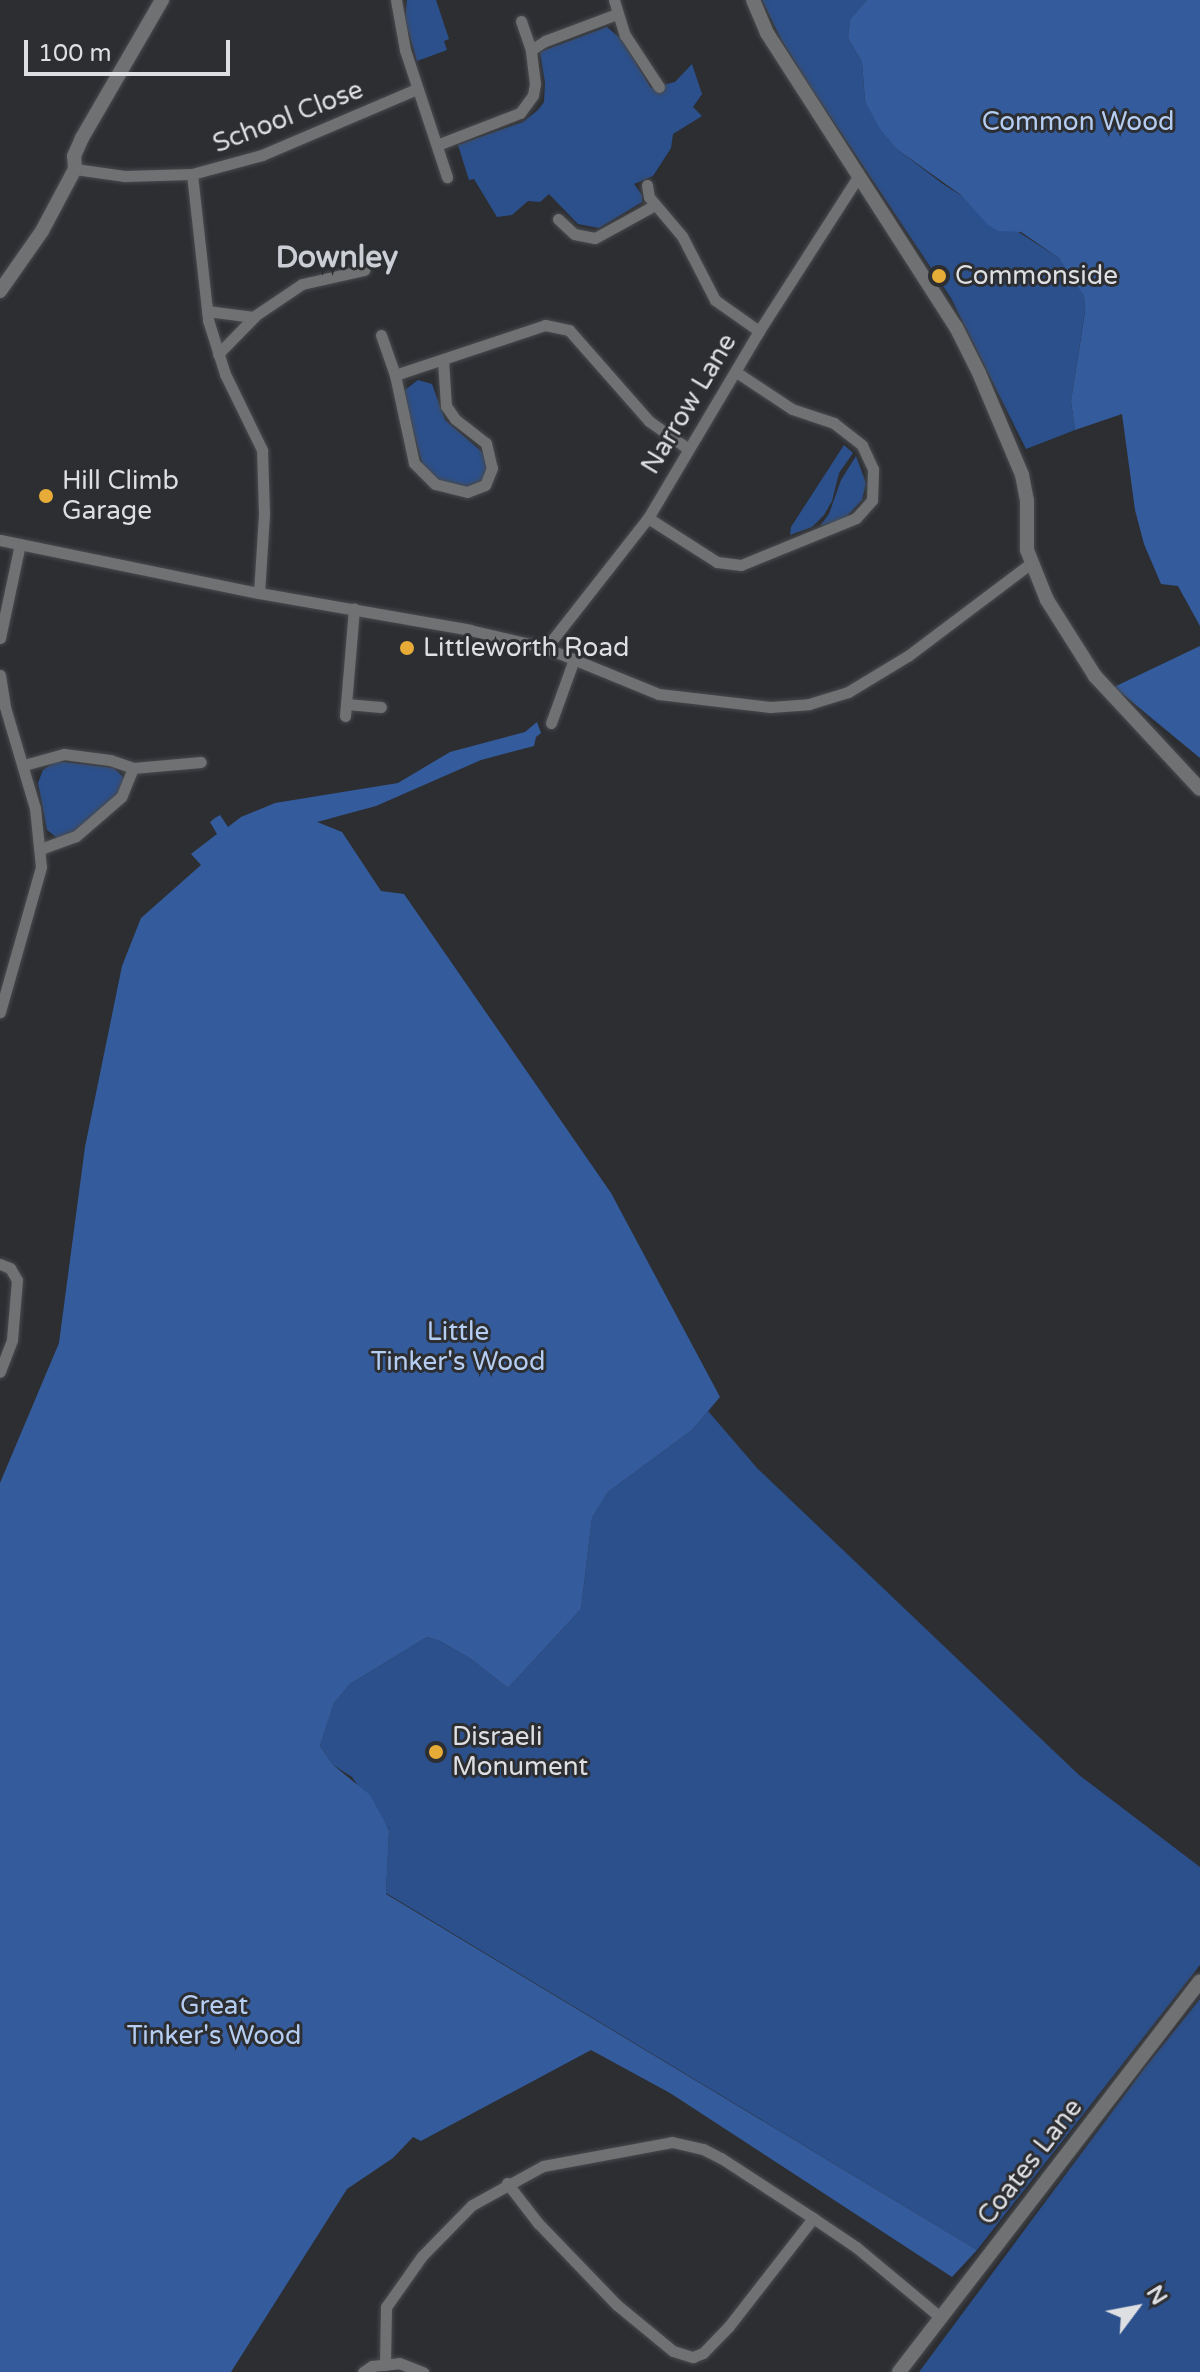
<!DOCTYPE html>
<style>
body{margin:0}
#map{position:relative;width:1200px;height:2372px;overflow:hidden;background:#2c2e32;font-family:"Varela Round",sans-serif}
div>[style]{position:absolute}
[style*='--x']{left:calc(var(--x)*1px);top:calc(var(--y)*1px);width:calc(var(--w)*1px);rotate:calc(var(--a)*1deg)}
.green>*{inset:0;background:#2c508c}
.forest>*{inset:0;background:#345c9d}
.roads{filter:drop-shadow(0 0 2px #484a4e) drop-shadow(0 0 2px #484a4e)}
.minor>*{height:11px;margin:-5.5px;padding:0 5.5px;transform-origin:5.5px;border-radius:5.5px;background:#707173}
.tertiary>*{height:14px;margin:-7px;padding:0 7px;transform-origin:7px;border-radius:7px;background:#707173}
.dots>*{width:22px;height:22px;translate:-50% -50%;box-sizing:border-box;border:4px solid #2c2e32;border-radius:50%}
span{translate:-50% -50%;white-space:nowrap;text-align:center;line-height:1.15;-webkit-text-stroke:6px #2c2e32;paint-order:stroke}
.street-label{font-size:26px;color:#dedfe2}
.park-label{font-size:26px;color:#b6cdf2}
.poi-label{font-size:26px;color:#dedfe2}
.left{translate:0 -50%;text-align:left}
.quarter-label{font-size:30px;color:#cbced4;font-weight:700}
.north{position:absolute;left:1096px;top:2268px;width:80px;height:80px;-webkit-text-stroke:6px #2c2e32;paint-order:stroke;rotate:58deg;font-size:22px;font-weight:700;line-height:32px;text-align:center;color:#dedfe2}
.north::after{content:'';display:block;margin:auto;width:28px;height:36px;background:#dedfe2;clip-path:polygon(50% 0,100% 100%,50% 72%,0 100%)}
.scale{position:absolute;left:24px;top:40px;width:206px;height:36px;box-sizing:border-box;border:4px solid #dedfe2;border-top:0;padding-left:10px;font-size:24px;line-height:28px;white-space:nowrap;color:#dedfe2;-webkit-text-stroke:6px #2c2e32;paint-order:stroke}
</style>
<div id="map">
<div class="green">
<i style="clip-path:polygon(407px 0,436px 0,449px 39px,444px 41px,447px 50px,417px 61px,405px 19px)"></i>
<i style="clip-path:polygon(762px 0,867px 0,850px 21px,848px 38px,862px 62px,865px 101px,898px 150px,943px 184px,1059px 258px,1070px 270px,1084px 296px,1085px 311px,1071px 401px,1075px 430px,1026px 449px,951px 298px,812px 89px,782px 41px)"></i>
<i style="clip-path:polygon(607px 27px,621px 39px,651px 88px,675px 82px,692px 64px,702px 94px,693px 107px,702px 116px,673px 134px,671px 148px,653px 176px,634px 184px,642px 195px,642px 202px,599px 228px,578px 224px,549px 194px,540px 202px,528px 201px,512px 215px,497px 217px,474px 179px,469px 180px,458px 145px,523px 122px,538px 110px,544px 102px,545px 83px,540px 52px)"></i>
<i style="clip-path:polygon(418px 380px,432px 384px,445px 420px,482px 452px,488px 468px,484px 479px,460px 490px,425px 474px,405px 399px,405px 390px)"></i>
<i style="clip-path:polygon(844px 445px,853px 453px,839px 473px,832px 501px,824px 515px,812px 527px,790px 535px,791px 527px)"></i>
<i style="clip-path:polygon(856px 456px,866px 483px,862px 500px,844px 519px,820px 526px,829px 514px,841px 480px)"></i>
<i style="clip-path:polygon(56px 761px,114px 768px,124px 778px,122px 792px,71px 836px,60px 840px,47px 830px,38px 783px,43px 770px)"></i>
<i style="clip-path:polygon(708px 1411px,757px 1468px,1079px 1775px,1200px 1867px,1200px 1965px,977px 2250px,386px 1893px,389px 1829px,352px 1777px,333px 1765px,320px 1746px,334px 1703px,350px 1684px,427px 1637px,440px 1641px,471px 1659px,508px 1688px,581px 1609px,592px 1518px,608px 1492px,692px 1430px)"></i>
<i style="clip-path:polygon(1200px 1999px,1200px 2372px,919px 2372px,1144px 2069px)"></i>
</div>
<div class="forest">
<i style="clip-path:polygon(867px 0,1200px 0,1200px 626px,1178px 586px,1161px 584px,1144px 544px,1135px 510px,1122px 414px,1075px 430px,1071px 401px,1085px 312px,1084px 296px,1059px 258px,1021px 232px,998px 231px,988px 225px,961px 195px,898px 150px,880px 129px,865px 101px,862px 62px,848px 38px,850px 20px)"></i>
<i style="clip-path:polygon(1200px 646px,1200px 758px,1114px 687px)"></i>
<i style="clip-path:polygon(537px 722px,541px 733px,536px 737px,534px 746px,481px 760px,376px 806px,317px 822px,342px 832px,381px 891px,404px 894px,611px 1193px,720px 1397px,692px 1430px,608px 1492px,592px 1518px,581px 1609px,508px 1688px,471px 1659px,440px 1641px,427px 1637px,350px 1684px,334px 1703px,320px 1746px,333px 1765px,370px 1795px,389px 1830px,386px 1894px,977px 2250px,952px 2277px,670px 2093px,591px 2050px,421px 2141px,413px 2137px,393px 2158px,347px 2189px,231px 2372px,0 2372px,0 1483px,59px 1343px,85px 1147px,122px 966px,141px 918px,201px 865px,191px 854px,217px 834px,210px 822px,215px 818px,220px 815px,228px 827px,241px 817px,275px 803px,398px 783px,450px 752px,525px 732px)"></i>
</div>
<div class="roads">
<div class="minor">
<i style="--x:396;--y:0;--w:51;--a:79.8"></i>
<i style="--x:405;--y:50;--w:134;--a:71.7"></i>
<i style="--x:614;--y:0;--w:37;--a:73"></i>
<i style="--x:625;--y:35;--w:62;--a:56.8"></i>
<i style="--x:521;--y:21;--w:31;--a:71"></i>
<i style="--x:437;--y:145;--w:89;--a:-21.1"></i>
<i style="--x:520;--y:113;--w:22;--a:-54"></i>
<i style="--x:533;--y:95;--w:11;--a:-80"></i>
<i style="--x:535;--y:84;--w:34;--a:-97"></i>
<i style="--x:531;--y:50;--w:17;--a:-33"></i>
<i style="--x:545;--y:41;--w:77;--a:-20.6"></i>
<i style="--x:75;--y:169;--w:50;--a:8"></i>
<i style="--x:125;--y:176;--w:67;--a:-1.7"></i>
<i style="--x:192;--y:174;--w:73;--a:-15.2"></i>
<i style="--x:262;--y:155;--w:168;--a:-23.1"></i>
<i style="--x:192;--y:174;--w:147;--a:83.7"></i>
<i style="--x:208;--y:320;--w:57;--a:72.5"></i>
<i style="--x:225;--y:374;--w:85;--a:64"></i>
<i style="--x:262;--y:450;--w:64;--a:88.2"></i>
<i style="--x:264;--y:514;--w:79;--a:93.6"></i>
<i style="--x:647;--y:185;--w:12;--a:81"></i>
<i style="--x:649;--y:197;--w:51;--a:49.8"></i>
<i style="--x:682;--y:236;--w:72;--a:62.7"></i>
<i style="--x:715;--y:300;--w:54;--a:35.2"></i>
<i style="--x:558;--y:219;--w:22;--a:43"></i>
<i style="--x:574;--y:234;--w:21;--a:11"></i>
<i style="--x:595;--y:238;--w:68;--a:-28.8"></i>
<i style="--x:207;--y:311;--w:47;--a:7.3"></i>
<i style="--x:381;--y:335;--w:42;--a:70.7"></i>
<i style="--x:218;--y:354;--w:54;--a:-45.7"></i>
<i style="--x:256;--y:315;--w:55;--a:-34"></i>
<i style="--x:302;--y:284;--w:64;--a:-12.7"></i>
<i style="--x:443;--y:360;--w:46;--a:86.3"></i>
<i style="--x:446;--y:406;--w:16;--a:55"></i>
<i style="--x:455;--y:419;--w:39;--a:38"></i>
<i style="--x:486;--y:443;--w:26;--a:77"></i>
<i style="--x:492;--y:468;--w:18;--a:112"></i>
<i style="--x:485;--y:485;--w:19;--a:159"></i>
<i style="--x:467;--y:492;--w:33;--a:-166"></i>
<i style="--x:435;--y:484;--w:30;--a:-135"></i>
<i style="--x:414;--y:463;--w:90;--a:-102.2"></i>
<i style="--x:395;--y:375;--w:158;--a:-18.4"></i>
<i style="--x:545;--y:325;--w:25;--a:12"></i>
<i style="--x:569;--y:330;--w:121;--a:48.7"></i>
<i style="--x:649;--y:421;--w:47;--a:35.4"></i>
<i style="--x:648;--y:518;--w:82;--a:32.5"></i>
<i style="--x:717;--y:562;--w:24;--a:7"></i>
<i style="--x:741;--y:565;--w:124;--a:-22.2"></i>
<i style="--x:856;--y:518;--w:24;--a:-48"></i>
<i style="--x:872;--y:500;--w:31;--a:-88"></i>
<i style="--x:873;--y:469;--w:26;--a:-115"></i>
<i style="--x:862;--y:445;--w:36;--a:-142"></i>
<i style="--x:834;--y:423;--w:44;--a:-161.6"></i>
<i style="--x:792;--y:409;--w:67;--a:-146.5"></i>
<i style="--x:0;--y:540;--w:264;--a:11.6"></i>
<i style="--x:259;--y:593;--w:214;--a:9.9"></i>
<i style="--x:470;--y:630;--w:78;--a:13.3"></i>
<i style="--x:546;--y:648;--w:122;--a:22.2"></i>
<i style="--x:659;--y:694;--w:112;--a:6.7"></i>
<i style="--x:770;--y:707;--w:39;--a:-4"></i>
<i style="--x:809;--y:704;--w:41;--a:-17.1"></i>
<i style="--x:848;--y:692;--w:71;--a:-31.2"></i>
<i style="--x:909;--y:655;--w:153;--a:-37"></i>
<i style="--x:0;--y:638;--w:96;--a:-78"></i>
<i style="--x:546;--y:648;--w:165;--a:-51.9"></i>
<i style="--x:648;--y:518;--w:217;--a:-59.3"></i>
<i style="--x:759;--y:331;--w:185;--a:-57.3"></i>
<i style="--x:0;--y:675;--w:32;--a:81"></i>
<i style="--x:5;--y:707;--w:105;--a:73.5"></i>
<i style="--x:35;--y:808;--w:59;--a:84.2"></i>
<i style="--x:41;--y:867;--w:151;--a:105.8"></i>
<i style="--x:346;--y:704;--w:35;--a:5"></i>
<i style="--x:345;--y:716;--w:108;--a:-85.2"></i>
<i style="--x:551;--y:723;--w:68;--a:-70.2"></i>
<i style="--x:24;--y:765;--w:41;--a:-15.4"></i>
<i style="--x:64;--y:754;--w:46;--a:7.4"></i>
<i style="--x:110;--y:760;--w:24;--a:19"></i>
<i style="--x:133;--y:768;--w:31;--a:112"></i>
<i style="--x:121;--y:797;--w:60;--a:139.1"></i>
<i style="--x:76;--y:836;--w:38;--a:160"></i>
<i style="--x:133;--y:768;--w:68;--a:-5"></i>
<i style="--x:0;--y:1264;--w:11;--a:22"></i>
<i style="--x:10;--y:1268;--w:14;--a:60"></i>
<i style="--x:17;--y:1280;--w:60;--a:94.8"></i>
<i style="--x:12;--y:1340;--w:34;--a:111"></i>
<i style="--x:507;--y:2183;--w:51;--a:52.2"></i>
<i style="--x:538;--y:2223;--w:114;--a:46.1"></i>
<i style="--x:617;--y:2305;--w:72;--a:39.4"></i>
<i style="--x:673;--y:2351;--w:21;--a:17"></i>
<i style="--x:693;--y:2357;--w:11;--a:-22"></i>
<i style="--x:703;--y:2353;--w:37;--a:-46"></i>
<i style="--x:729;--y:2326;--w:137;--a:-52.1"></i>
<i style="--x:385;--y:2365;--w:58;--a:-89"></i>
<i style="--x:386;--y:2307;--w:62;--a:-54.8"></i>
<i style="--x:422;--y:2256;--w:71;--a:-45.6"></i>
<i style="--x:472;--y:2205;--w:81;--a:-28.8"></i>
<i style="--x:543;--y:2166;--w:131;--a:-10.5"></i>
<i style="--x:672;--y:2142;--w:32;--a:13"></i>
<i style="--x:703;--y:2149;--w:20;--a:27"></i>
<i style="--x:721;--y:2158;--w:110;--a:33.1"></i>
<i style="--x:813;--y:2218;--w:52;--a:34"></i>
<i style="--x:856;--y:2247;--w:109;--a:39.8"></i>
<i style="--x:363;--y:2372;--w:11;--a:-34"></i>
<i style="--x:372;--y:2366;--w:27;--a:-6"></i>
<i style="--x:399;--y:2363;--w:26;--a:21"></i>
</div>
<div class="tertiary">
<i style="--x:753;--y:0;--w:36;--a:67"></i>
<i style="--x:767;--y:33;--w:350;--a:57.3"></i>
<i style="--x:956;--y:327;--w:51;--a:63.4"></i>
<i style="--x:979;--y:373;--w:111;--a:67.1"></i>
<i style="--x:1022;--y:475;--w:26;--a:79"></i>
<i style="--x:1027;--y:501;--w:49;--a:90"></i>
<i style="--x:1027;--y:550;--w:54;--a:68.2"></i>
<i style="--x:1047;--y:600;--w:90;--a:57.7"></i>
<i style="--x:1095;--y:676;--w:154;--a:47.1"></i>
<i style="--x:0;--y:291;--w:73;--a:-55"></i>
<i style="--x:42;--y:231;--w:70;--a:-62"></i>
<i style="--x:75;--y:169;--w:13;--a:-94"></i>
<i style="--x:74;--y:156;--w:20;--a:-66"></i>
<i style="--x:82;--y:138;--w:160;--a:-59.9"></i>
<i style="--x:899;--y:2372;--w:493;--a:-52.4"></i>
</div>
</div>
<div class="dots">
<i style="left:939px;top:276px;background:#e7ac37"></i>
<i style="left:46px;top:496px;background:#e7ac37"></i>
<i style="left:407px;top:648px;background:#e7ac37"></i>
<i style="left:436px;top:1752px;background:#e7ac37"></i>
</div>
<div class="street-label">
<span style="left:288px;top:117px;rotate:-21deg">School Close</span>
<span style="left:689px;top:404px;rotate:-59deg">Narrow Lane</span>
<span style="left:1030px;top:2162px;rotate:-52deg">Coates Lane</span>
</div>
<div class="park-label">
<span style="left:1078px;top:122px">Common Wood</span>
<span style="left:458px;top:1347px">Little<br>Tinker's Wood</span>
<span style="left:214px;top:2021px">Great<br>Tinker's Wood</span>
</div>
<div class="poi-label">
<span class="left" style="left:955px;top:276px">Commonside</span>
<span class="left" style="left:62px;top:496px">Hill Climb<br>Garage</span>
<span class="left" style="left:423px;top:648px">Littleworth Road</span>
<span class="left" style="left:452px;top:1752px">Disraeli<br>Monument</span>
</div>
<div class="quarter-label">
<span style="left:337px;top:258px">Downley</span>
</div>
<div class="north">N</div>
<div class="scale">100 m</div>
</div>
